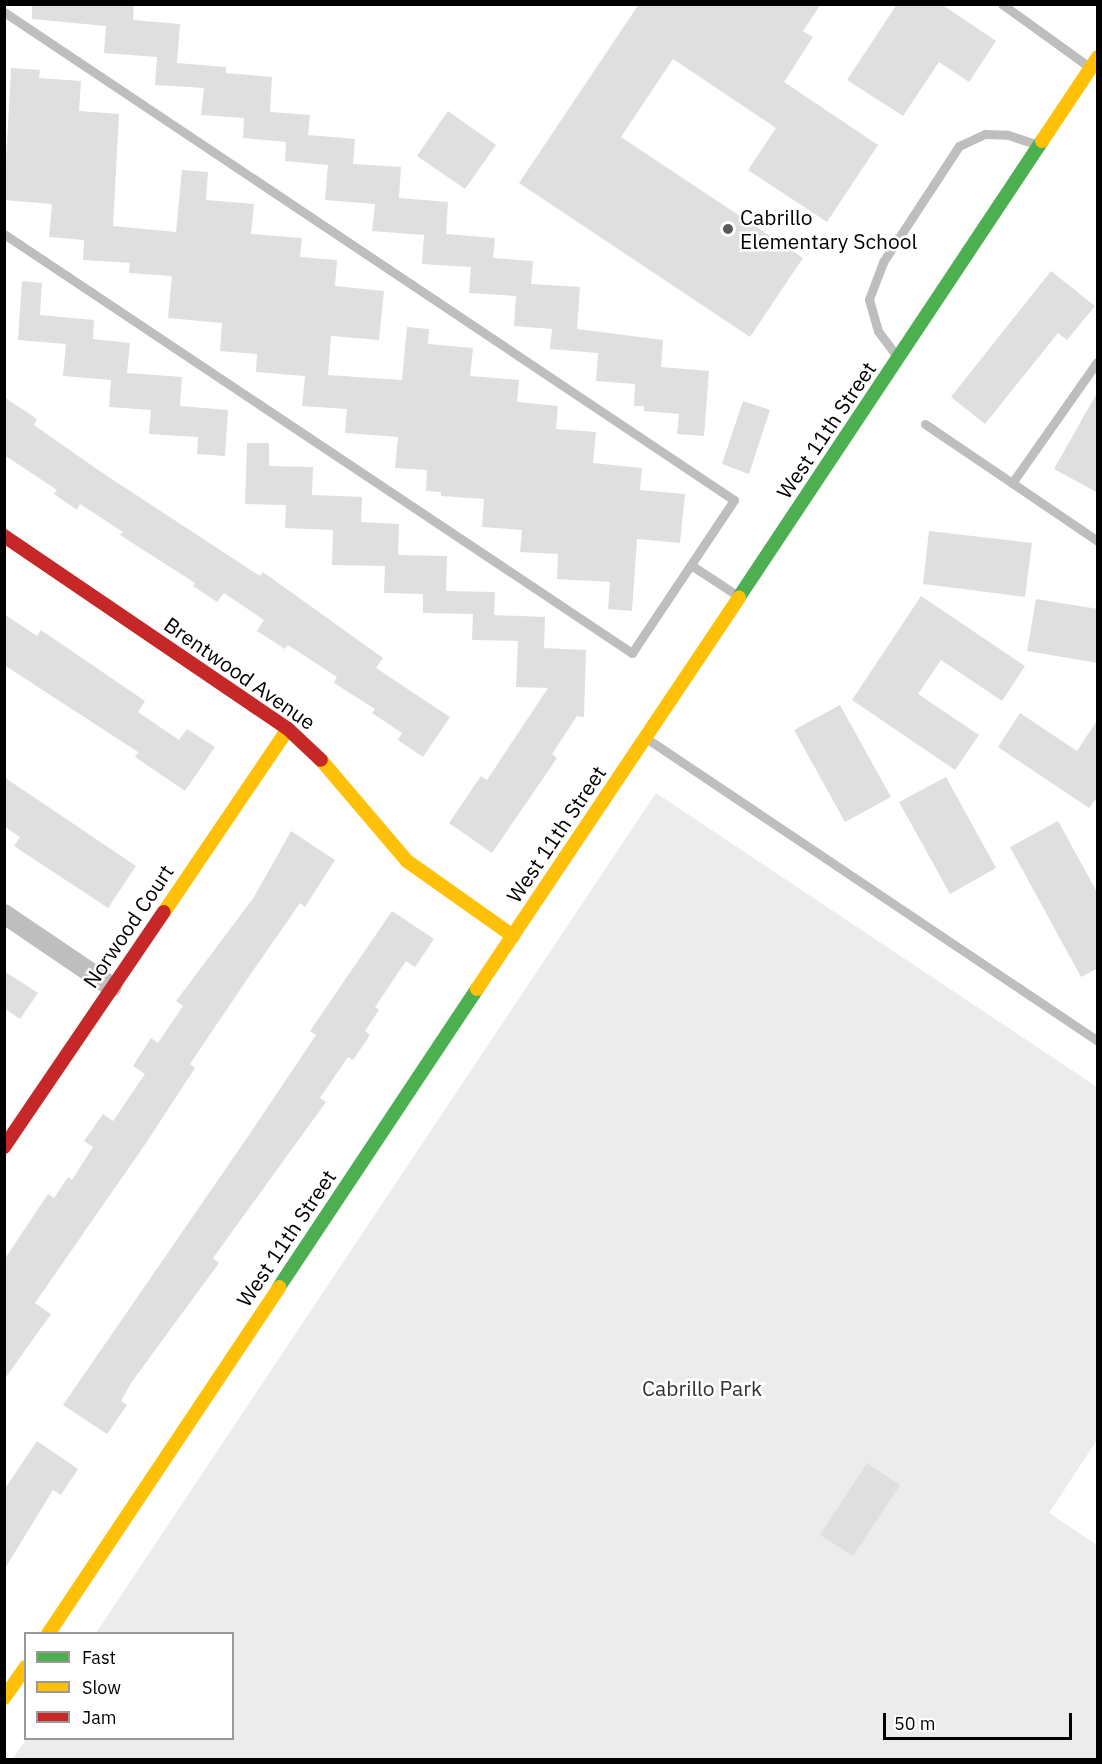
<!DOCTYPE html>
<style>
body{margin:0}
#map{position:relative;width:1102px;height:1764px;overflow:hidden;background:#fff;font-family:"IBM Plex Sans",sans-serif}
div>[style]{position:absolute}
[style*='--x']{left:calc(var(--x)*1px);top:calc(var(--y)*1px);width:calc(var(--w)*1px);rotate:calc(var(--a)*1deg)}
.green>*{inset:0;background:#ececec}
.building>*{inset:0;background:#dfdfdf}
.lane>*{height:9px;margin:-4.5px;padding:0 4.5px;transform-origin:4.5px;border-radius:4.5px;background:#bebebe}
.street>*{height:20px;margin:-10px;padding:0 10px;transform-origin:10px;border-radius:10px;background:#bebebe}
.fast>*{height:14px;margin:-7px;padding:0 7px;transform-origin:7px;border-radius:7px;background:#4caf50}
.slow>*{height:14px;margin:-7px;padding:0 7px;transform-origin:7px;border-radius:7px;background:#ffc107}
.jam>*{height:14px;margin:-7px;padding:0 7px;transform-origin:7px;border-radius:7px;background:#c62828}
.dots>*{width:16px;height:16px;translate:-50% -50%;box-sizing:border-box;border:3px solid #fff;border-radius:50%}
span{translate:-50% -50%;white-space:nowrap;text-align:center;line-height:1.15;-webkit-text-stroke:5px #fff;paint-order:stroke}
.poi-label{font-size:21px;color:#000}
.left{translate:0 -50%;text-align:left}
.street-label{font-size:21px;color:#000}
.park-label{font-size:21px;color:#333}
.frame{position:absolute;inset:0;border:6px solid #000;pointer-events:none}
.legend{position:absolute;left:24px;top:1632px;width:210px;height:108px;box-sizing:border-box;background:#fff;border:2px solid #999;margin:0;padding:8px 10px;list-style:none;font-size:18px;color:#000}
.legend li{display:flex;align-items:center;gap:12px;height:30px}
.legend b{width:30px;border:2px solid #999}
.scale{position:absolute;left:883px;top:1713px;width:189px;height:27px;box-sizing:border-box;border:3px solid #000;border-top:0;padding-left:8px;font-size:18px;line-height:21px;white-space:nowrap;color:#000;-webkit-text-stroke:4px #fff;paint-order:stroke}
</style>
<div id="map">
<div class="green">
<i style="clip-path:polygon(656px 793px,1097px 1087px,1097px 1440px,1049px 1513px,1097px 1545px,1097px 1759px,12px 1760px,26px 1739px,232px 1738px,232px 1634px,96px 1633px)"></i>
</div>
<div class="building">
<i style="clip-path:polygon(32px 4px,134px 4px,133px 20px,180px 24px,177px 63px,226px 67px,226px 73px,272px 77px,270px 112px,310px 115px,308px 135px,355px 139px,353px 164px,401px 167px,399px 198px,448px 202px,446px 234px,495px 238px,493px 258px,533px 261px,531px 284px,580px 287px,577px 329px,663px 340px,661px 367px,709px 371px,704px 436px,677px 434px,679px 414px,644px 411px,644px 406px,634px 406px,635px 384px,596px 381px,598px 353px,550px 349px,552px 329px,514px 326px,516px 296px,469px 293px,471px 267px,422px 264px,424px 235px,372px 231px,375px 204px,325px 200px,328px 165px,285px 161px,286px 142px,243px 138px,244px 118px,201px 115px,204px 88px,155px 85px,157px 57px,104px 53px,106px 26px,32px 19px)"></i>
<i style="clip-path:polygon(639px 4px,821px 4px,803px 31px,813px 37px,784px 82px,878px 145px,827px 222px,748px 170px,776px 128px,673px 59px,621px 137px,803px 258px,750px 337px,519px 183px)"></i>
<i style="clip-path:polygon(897px 4px,941px 4px,996px 41px,969px 82px,939px 62px,903px 116px,847px 80px)"></i>
<i style="clip-path:polygon(11px 68px,40px 70px,39px 78px,81px 81px,79px 111px,119px 114px,113px 226px,176px 232px,182px 170px,208px 172px,206px 200px,254px 204px,251px 234px,302px 238px,300px 257px,337px 260px,335px 286px,384px 291px,379px 340px,331px 336px,328px 375px,402px 380px,407px 327px,429px 329px,428px 344px,473px 348px,470px 376px,519px 380px,517px 402px,558px 406px,556px 429px,596px 432px,593px 463px,642px 468px,640px 490px,685px 494px,680px 543px,637px 539px,632px 611px,608px 609px,610px 582px,557px 579px,558px 554px,520px 552px,522px 530px,482px 527px,484px 499px,441px 496px,441px 492px,426px 491px,427px 470px,395px 468px,398px 437px,345px 433px,347px 409px,302px 406px,305px 376px,256px 372px,257px 354px,220px 351px,222px 323px,168px 318px,172px 276px,129px 273px,130px 263px,83px 260px,84px 240px,49px 237px,52px 204px,4px 200px)"></i>
<i style="clip-path:polygon(448px 111px,496px 145px,465px 189px,417px 156px)"></i>
<i style="clip-path:polygon(1051px 271px,1095px 306px,1067px 340px,1058px 333px,985px 424px,951px 397px)"></i>
<i style="clip-path:polygon(22px 281px,42px 283px,40px 315px,94px 320px,93px 339px,130px 343px,127px 373px,182px 377px,180px 406px,228px 410px,225px 456px,197px 454px,198px 437px,149px 434px,151px 410px,109px 407px,111px 380px,63px 376px,66px 344px,18px 340px)"></i>
<i style="clip-path:polygon(1098px 391px,1098px 493px,1054px 469px)"></i>
<i style="clip-path:polygon(4px 397px,37px 419px,34px 425px,101px 472px,260px 576px,263px 572px,383px 658px,376px 668px,450px 717px,423px 757px,398px 740px,402px 733px,372px 713px,375px 709px,334px 683px,337px 677px,288px 645px,285px 649px,257px 631px,264px 620px,224px 593px,217px 602px,193px 586px,195px 583px,120px 535px,123px 532px,80px 504px,77px 510px,54px 494px,57px 490px,4px 455px)"></i>
<i style="clip-path:polygon(743px 401px,770px 410px,749px 474px,722px 464px)"></i>
<i style="clip-path:polygon(247px 443px,269px 443px,269px 466px,313px 467px,312px 495px,362px 497px,361px 522px,399px 524px,398px 555px,447px 556px,446px 591px,495px 592px,494px 615px,545px 617px,544px 648px,586px 650px,584px 717px,577px 716px,552px 754px,557px 758px,492px 853px,449px 823px,481px 776px,487px 780px,548px 688px,516px 687px,518px 641px,472px 640px,473px 614px,423px 613px,423px 594px,384px 593px,385px 566px,332px 565px,333px 530px,285px 528px,286px 505px,245px 504px)"></i>
<i style="clip-path:polygon(929px 531px,1032px 543px,1025px 597px,923px 584px)"></i>
<i style="clip-path:polygon(921px 596px,1025px 666px,1002px 701px,941px 660px,918px 694px,979px 735px,955px 770px,852px 700px)"></i>
<i style="clip-path:polygon(1036px 599px,1098px 609px,1098px 663px,1027px 651px)"></i>
<i style="clip-path:polygon(4px 614px,37px 636px,41px 630px,145px 701px,138px 712px,179px 740px,187px 729px,215px 747px,185px 791px,135px 757px,138px 752px,4px 665px)"></i>
<i style="clip-path:polygon(840px 705px,891px 797px,845px 822px,794px 730px)"></i>
<i style="clip-path:polygon(1020px 713px,1077px 751px,1098px 719px,1098px 796px,1089px 808px,998px 747px)"></i>
<i style="clip-path:polygon(4px 777px,136px 866px,108px 908px,14px 846px,20px 837px,4px 826px)"></i>
<i style="clip-path:polygon(946px 777px,996px 868px,950px 894px,899px 802px)"></i>
<i style="clip-path:polygon(1058px 821px,1098px 894px,1098px 968px,1081px 977px,1010px 847px)"></i>
<i style="clip-path:polygon(291px 831px,335px 860px,305px 907px,300px 903px,248px 978px,190px 1064px,195px 1068px,146px 1143px,35px 1303px,51px 1314px,4px 1380px,4px 1260px,48px 1194px,54px 1198px,68px 1177px,72px 1180px,93px 1147px,84px 1141px,103px 1114px,113px 1121px,145px 1074px,133px 1066px,151px 1038px,158px 1043px,183px 1006px,176px 1001px,254px 897px)"></i>
<i style="clip-path:polygon(392px 911px,434px 939px,415px 967px,406px 961px,375px 1007px,379px 1010px,365px 1031px,370px 1035px,353px 1060px,348px 1057px,320px 1098px,326px 1102px,213px 1258px,219px 1263px,131px 1383px,121px 1401px,127px 1405px,107px 1434px,63px 1405px,249px 1135px,316px 1035px,310px 1031px)"></i>
<i style="clip-path:polygon(4px 971px,38px 993px,20px 1019px,4px 1008px)"></i>
<i style="clip-path:polygon(37px 1441px,78px 1469px,61px 1495px,53px 1490px,4px 1570px,4px 1490px)"></i>
<i style="clip-path:polygon(867px 1463px,900px 1485px,853px 1556px,820px 1535px)"></i>
</div>
<div class="lane">
<i style="--x:1002;--y:4;--w:106;--a:35.8"></i>
<i style="--x:4;--y:12;--w:878;--a:33.76"></i>
<i style="--x:734;--y:500;--w:184;--a:123.7"></i>
<i style="--x:632;--y:653;--w:755;--a:-146.29"></i>
<i style="--x:896;--y:355;--w:30;--a:-127"></i>
<i style="--x:878;--y:331;--w:33;--a:-106"></i>
<i style="--x:869;--y:299;--w:40;--a:-69"></i>
<i style="--x:883;--y:262;--w:139;--a:-56.8"></i>
<i style="--x:959;--y:146;--w:29;--a:-25"></i>
<i style="--x:985;--y:134;--w:23;--a:2"></i>
<i style="--x:1008;--y:135;--w:29;--a:18"></i>
<i style="--x:925;--y:424;--w:209;--a:34.1"></i>
<i style="--x:1012;--y:483;--w:148;--a:-54.9"></i>
<i style="--x:691;--y:565;--w:56;--a:33.4"></i>
<i style="--x:646;--y:738;--w:544;--a:33.84"></i>
</div>
<div class="street">
<i style="--x:4;--y:914;--w:130;--a:34.1"></i>
</div>
<div class="fast">
<i style="--x:739;--y:597;--w:547;--a:-56.4"></i>
<i style="--x:279;--y:1287;--w:358;--a:-56.4"></i>
</div>
<div class="slow">
<i style="--x:1042;--y:141;--w:101;--a:-56.3"></i>
<i style="--x:321;--y:760;--w:133;--a:49.6"></i>
<i style="--x:407;--y:861;--w:130;--a:35.3"></i>
<i style="--x:164;--y:912;--w:221;--a:-55.9"></i>
<i style="--x:477;--y:989;--w:471;--a:-56.2"></i>
<i style="--x:48;--y:1634;--w:417;--a:-56.3"></i>
<i style="--x:4;--y:1698;--w:38;--a:-55"></i>
</div>
<div class="jam">
<i style="--x:4;--y:536;--w:343;--a:34.2"></i>
<i style="--x:288;--y:729;--w:45;--a:43.2"></i>
<i style="--x:4;--y:1147;--w:284;--a:-55.8"></i>
</div>
<div class="dots">
<i style="left:728px;top:229px;background:#595959"></i>
</div>
<div class="poi-label">
<span class="left" style="left:740px;top:229px">Cabrillo<br>Elementary School</span>
</div>
<div class="street-label">
<span style="left:826px;top:430px;rotate:-56deg">West 11th Street</span>
<span style="left:240px;top:673px;rotate:35deg">Brentwood Avenue</span>
<span style="left:556px;top:834px;rotate:-56deg">West 11th Street</span>
<span style="left:128px;top:926px;rotate:-56deg">Norwood Court</span>
<span style="left:286px;top:1238px;rotate:-56deg">West 11th Street</span>
</div>
<div class="park-label">
<span style="left:702px;top:1388px">Cabrillo Park</span>
</div>
<div class="frame"></div>
<ul class="legend">
<li><b style="height:8px;background:#4caf50"></b>Fast</li>
<li><b style="height:8px;background:#ffc107"></b>Slow</li>
<li><b style="height:8px;background:#c62828"></b>Jam</li>
</ul>
<div class="scale">50 m</div>
</div>
